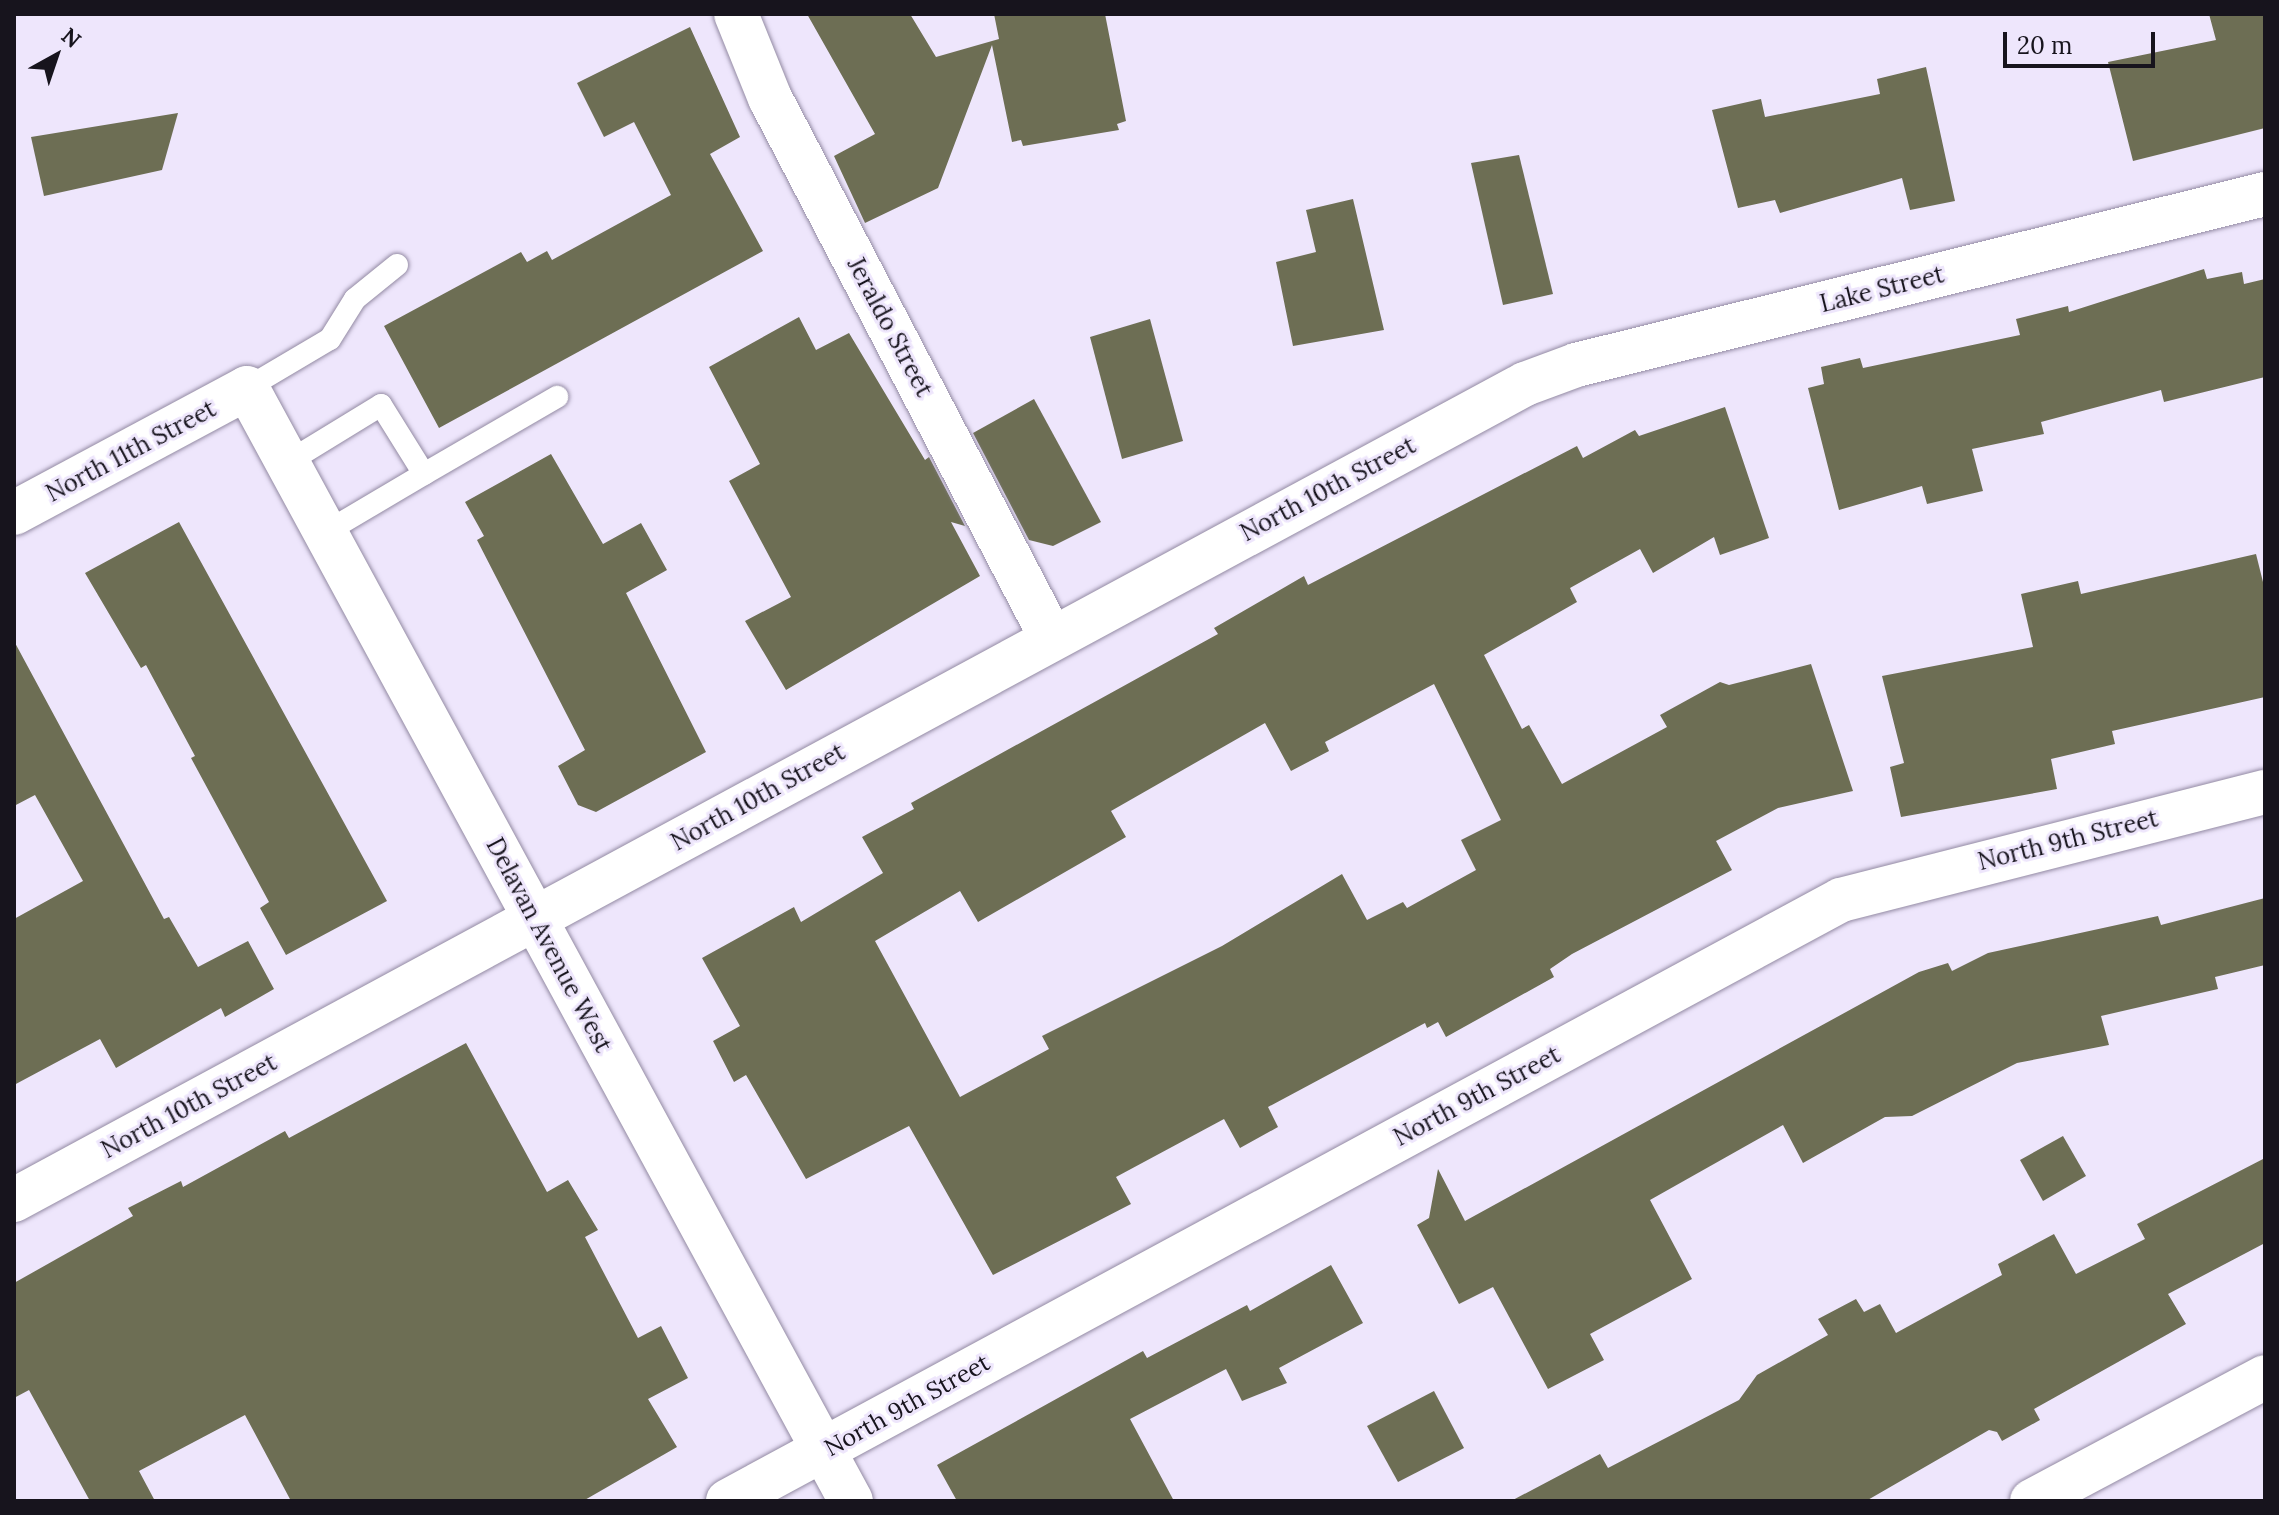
<!DOCTYPE html>
<style>
body{margin:0}
#map{position:relative;width:2279px;height:1515px;overflow:hidden;background:#eee6fc;font-family:Lora,serif}
div>[style]{position:absolute}
[style*='--x']{left:calc(var(--x)*1px);top:calc(var(--y)*1px);width:calc(var(--w)*1px);rotate:calc(var(--a)*1deg)}
.building>*{inset:0;background:#6d6e54}
.roads{filter:drop-shadow(0 0 2px #938aa3) drop-shadow(0 0 2px #938aa3)}
.lane>*{height:22px;margin:-11px;padding:0 11px;transform-origin:11px;border-radius:11px;background:#fff}
.street>*{height:44px;margin:-22px;padding:0 22px;transform-origin:22px;border-radius:22px;background:#fff}
span{translate:-50% -50%;white-space:nowrap;text-align:center;line-height:1.15;-webkit-text-stroke:6px #eee6fc;paint-order:stroke}
.street-label{font-size:24px;color:#17141d}
.frame{position:absolute;inset:0;border:16px solid #17141d;pointer-events:none}
.north{position:absolute;left:16px;top:16px;width:80px;height:80px;-webkit-text-stroke:6px #eee6fc;paint-order:stroke;rotate:40deg;font-size:22px;font-weight:700;line-height:32px;text-align:center;color:#17141d}
.north::after{content:'';display:block;margin:auto;width:28px;height:36px;background:#17141d;clip-path:polygon(50% 0,100% 100%,50% 72%,0 100%)}
.scale{position:absolute;left:2003px;top:32px;width:152px;height:36px;box-sizing:border-box;border:4px solid #17141d;border-top:0;padding-left:10px;font-size:24px;line-height:28px;white-space:nowrap;color:#17141d;-webkit-text-stroke:6px #eee6fc;paint-order:stroke}
</style>
<div id="map">
<div class="building">
<i style="clip-path:polygon(807px 14px,910px 14px,936px 57px,999px 39px,994px 14px,1105px 14px,1126px 121px,1117px 124px,1119px 130px,1023px 146px,1021px 140px,1012px 142px,992px 45px,938px 188px,865px 223px,834px 156px,875px 134px)"></i>
<i style="clip-path:polygon(2209px 14px,2265px 14px,2265px 128px,2133px 161px,2108px 62px,2216px 40px)"></i>
<i style="clip-path:polygon(690px 27px,740px 137px,710px 154px,763px 251px,439px 428px,384px 326px,521px 252px,527px 262px,547px 251px,552px 260px,671px 195px,634px 122px,604px 137px,577px 83px)"></i>
<i style="clip-path:polygon(1926px 67px,1955px 201px,1910px 210px,1902px 178px,1780px 213px,1775px 200px,1738px 208px,1712px 110px,1761px 99px,1765px 117px,1880px 94px,1877px 79px)"></i>
<i style="clip-path:polygon(178px 113px,162px 170px,44px 196px,31px 137px)"></i>
<i style="clip-path:polygon(1519px 155px,1553px 294px,1503px 305px,1471px 163px)"></i>
<i style="clip-path:polygon(1353px 199px,1384px 330px,1293px 346px,1276px 262px,1316px 252px,1306px 210px)"></i>
<i style="clip-path:polygon(2204px 269px,2207px 279px,2242px 272px,2244px 284px,2265px 279px,2265px 377px,2164px 402px,2161px 390px,2041px 422px,2044px 434px,1972px 449px,1983px 491px,1927px 504px,1922px 486px,1839px 510px,1808px 388px,1824px 384px,1821px 367px,1860px 358px,1863px 368px,2020px 335px,2016px 319px,2068px 306px,2069px 312px)"></i>
<i style="clip-path:polygon(799px 317px,816px 350px,849px 333px,925px 460px,929px 457px,965px 526px,951px 522px,980px 576px,786px 690px,745px 621px,791px 597px,729px 481px,760px 464px,709px 367px)"></i>
<i style="clip-path:polygon(1150px 319px,1183px 441px,1122px 459px,1090px 337px)"></i>
<i style="clip-path:polygon(1034px 399px,1101px 522px,1053px 546px,1029px 540px,973px 433px)"></i>
<i style="clip-path:polygon(evenodd,1725px 407px,1769px 538px,1720px 555px,1714px 537px,1653px 573px,1640px 549px,1570px 588px,1577px 602px,1484px 655px,1522px 729px,1529px 725px,1562px 784px,1667px 727px,1660px 715px,1720px 682px,1729px 685px,1811px 664px,1853px 791px,1778px 808px,1716px 841px,1732px 870px,1572px 954px,1550px 969px,1554px 977px,1446px 1037px,1438px 1022px,1427px 1028px,1425px 1023px,1268px 1107px,1278px 1127px,1240px 1148px,1224px 1119px,1116px 1177px,1131px 1204px,993px 1275px,909px 1126px,806px 1179px,746px 1075px,734px 1082px,713px 1041px,740px 1026px,702px 958px,794px 907px,801px 922px,883px 873px,862px 837px,914px 809px,911px 803px,1218px 634px,1214px 628px,1304px 576px,1308px 585px,1577px 446px,1583px 458px,1635px 430px,1639px 436px,1725px 407px,1434px 684px,1501px 820px,1461px 840px,1476px 870px,1407px 908px,1403px 902px,1367px 920px,1342px 874px,1222px 946px,1042px 1036px,1049px 1049px,960px 1097px,875px 941px,960px 891px,978px 922px,1126px 837px,1111px 811px,1265px 723px,1291px 771px,1329px 751px,1325px 742px,1434px 684px)"></i>
<i style="clip-path:polygon(551px 454px,603px 544px,641px 523px,667px 570px,626px 593px,706px 752px,596px 812px,578px 805px,558px 766px,585px 750px,477px 540px,484px 536px,465px 502px)"></i>
<i style="clip-path:polygon(179px 522px,387px 901px,286px 955px,260px 908px,269px 902px,191px 758px,195px 756px,146px 665px,141px 668px,85px 573px)"></i>
<i style="clip-path:polygon(2256px 554px,2265px 590px,2265px 697px,2112px 731px,2115px 744px,2051px 759px,2057px 789px,1901px 817px,1890px 767px,1904px 763px,1882px 676px,2033px 647px,2021px 594px,2078px 581px,2081px 594px)"></i>
<i style="clip-path:polygon(14px 641px,164px 919px,169px 917px,198px 967px,248px 941px,274px 989px,225px 1017px,221px 1008px,116px 1068px,100px 1039px,14px 1085px,14px 919px,83px 881px,35px 795px,14px 806px)"></i>
<i style="clip-path:polygon(2265px 898px,2265px 965px,2215px 977px,2218px 989px,2101px 1016px,2109px 1045px,2017px 1063px,1912px 1116px,1885px 1117px,1803px 1163px,1783px 1125px,1650px 1200px,1692px 1279px,1590px 1334px,1604px 1360px,1548px 1389px,1493px 1287px,1459px 1304px,1417px 1225px,1429px 1218px,1438px 1169px,1465px 1221px,1919px 972px,1948px 963px,1952px 971px,1988px 953px,2158px 916px,2161px 925px)"></i>
<i style="clip-path:polygon(466px 1043px,547px 1192px,568px 1180px,598px 1230px,585px 1237px,638px 1338px,661px 1326px,688px 1378px,648px 1399px,677px 1447px,583px 1501px,291px 1501px,245px 1415px,139px 1471px,155px 1501px,90px 1501px,29px 1390px,14px 1398px,14px 1283px,133px 1216px,128px 1208px,181px 1181px,183px 1187px,285px 1131px,289px 1138px)"></i>
<i style="clip-path:polygon(2063px 1136px,2086px 1176px,2043px 1201px,2020px 1160px)"></i>
<i style="clip-path:polygon(2265px 1158px,2265px 1243px,2168px 1294px,2186px 1324px,2034px 1409px,2040px 1420px,2002px 1441px,1997px 1432px,1989px 1430px,1866px 1501px,1511px 1501px,1600px 1454px,1608px 1468px,1739px 1400px,1757px 1375px,1828px 1335px,1818px 1319px,1856px 1299px,1864px 1312px,1880px 1304px,1896px 1333px,2002px 1275px,1998px 1264px,2054px 1234px,2076px 1274px,2145px 1239px,2137px 1224px)"></i>
<i style="clip-path:polygon(1331px 1265px,1363px 1323px,1279px 1368px,1287px 1383px,1242px 1401px,1226px 1369px,1130px 1419px,1174px 1501px,957px 1501px,937px 1465px,1143px 1351px,1147px 1358px,1247px 1305px,1250px 1311px)"></i>
<i style="clip-path:polygon(1434px 1391px,1464px 1448px,1398px 1482px,1367px 1426px)"></i>
</div>
<div class="roads">
<div class="lane">
<i style="--x:247;--y:388;--w:96;--a:-30.6"></i>
<i style="--x:330;--y:339;--w:47;--a:-58"></i>
<i style="--x:355;--y:299;--w:54;--a:-39"></i>
<i style="--x:288;--y:462;--w:109;--a:-31.5"></i>
<i style="--x:381;--y:405;--w:81;--a:58.1"></i>
<i style="--x:424;--y:474;--w:154;--a:-30.1"></i>
<i style="--x:326;--y:532;--w:114;--a:-30.6"></i>
</div>
<div class="street">
<i style="--x:736;--y:14;--w:91;--a:68"></i>
<i style="--x:770;--y:98;--w:608;--a:62.47"></i>
<i style="--x:14;--y:513;--w:264;--a:-28.2"></i>
<i style="--x:247;--y:388;--w:1266;--a:61.51"></i>
<i style="--x:14;--y:1200;--w:1717;--a:-28.37"></i>
<i style="--x:1525;--y:384;--w:54;--a:-20.4"></i>
<i style="--x:1576;--y:365;--w:710;--a:-13.94"></i>
<i style="--x:728;--y:1501;--w:1265;--a:-28.37"></i>
<i style="--x:1841;--y:900;--w:438;--a:-14.3"></i>
<i style="--x:2032;--y:1501;--w:264;--a:-28"></i>
</div>
</div>
<div class="street-label">
<span style="left:1882px;top:289px;rotate:-14deg">Lake Street</span>
<span style="left:890px;top:327px;rotate:62deg">Jeraldo Street</span>
<span style="left:131px;top:451px;rotate:-28deg">North 11th Street</span>
<span style="left:1328px;top:489px;rotate:-28deg">North 10th Street</span>
<span style="left:758px;top:797px;rotate:-29deg">North 10th Street</span>
<span style="left:2068px;top:840px;rotate:-14deg">North 9th Street</span>
<span style="left:549px;top:945px;rotate:62deg">Delavan Avenue West</span>
<span style="left:1477px;top:1096px;rotate:-28deg">North 9th Street</span>
<span style="left:189px;top:1106px;rotate:-28deg">North 10th Street</span>
<span style="left:907px;top:1405px;rotate:-29deg">North 9th Street</span>
</div>
<div class="frame"></div>
<div class="north">N</div>
<div class="scale">20 m</div>
</div>
